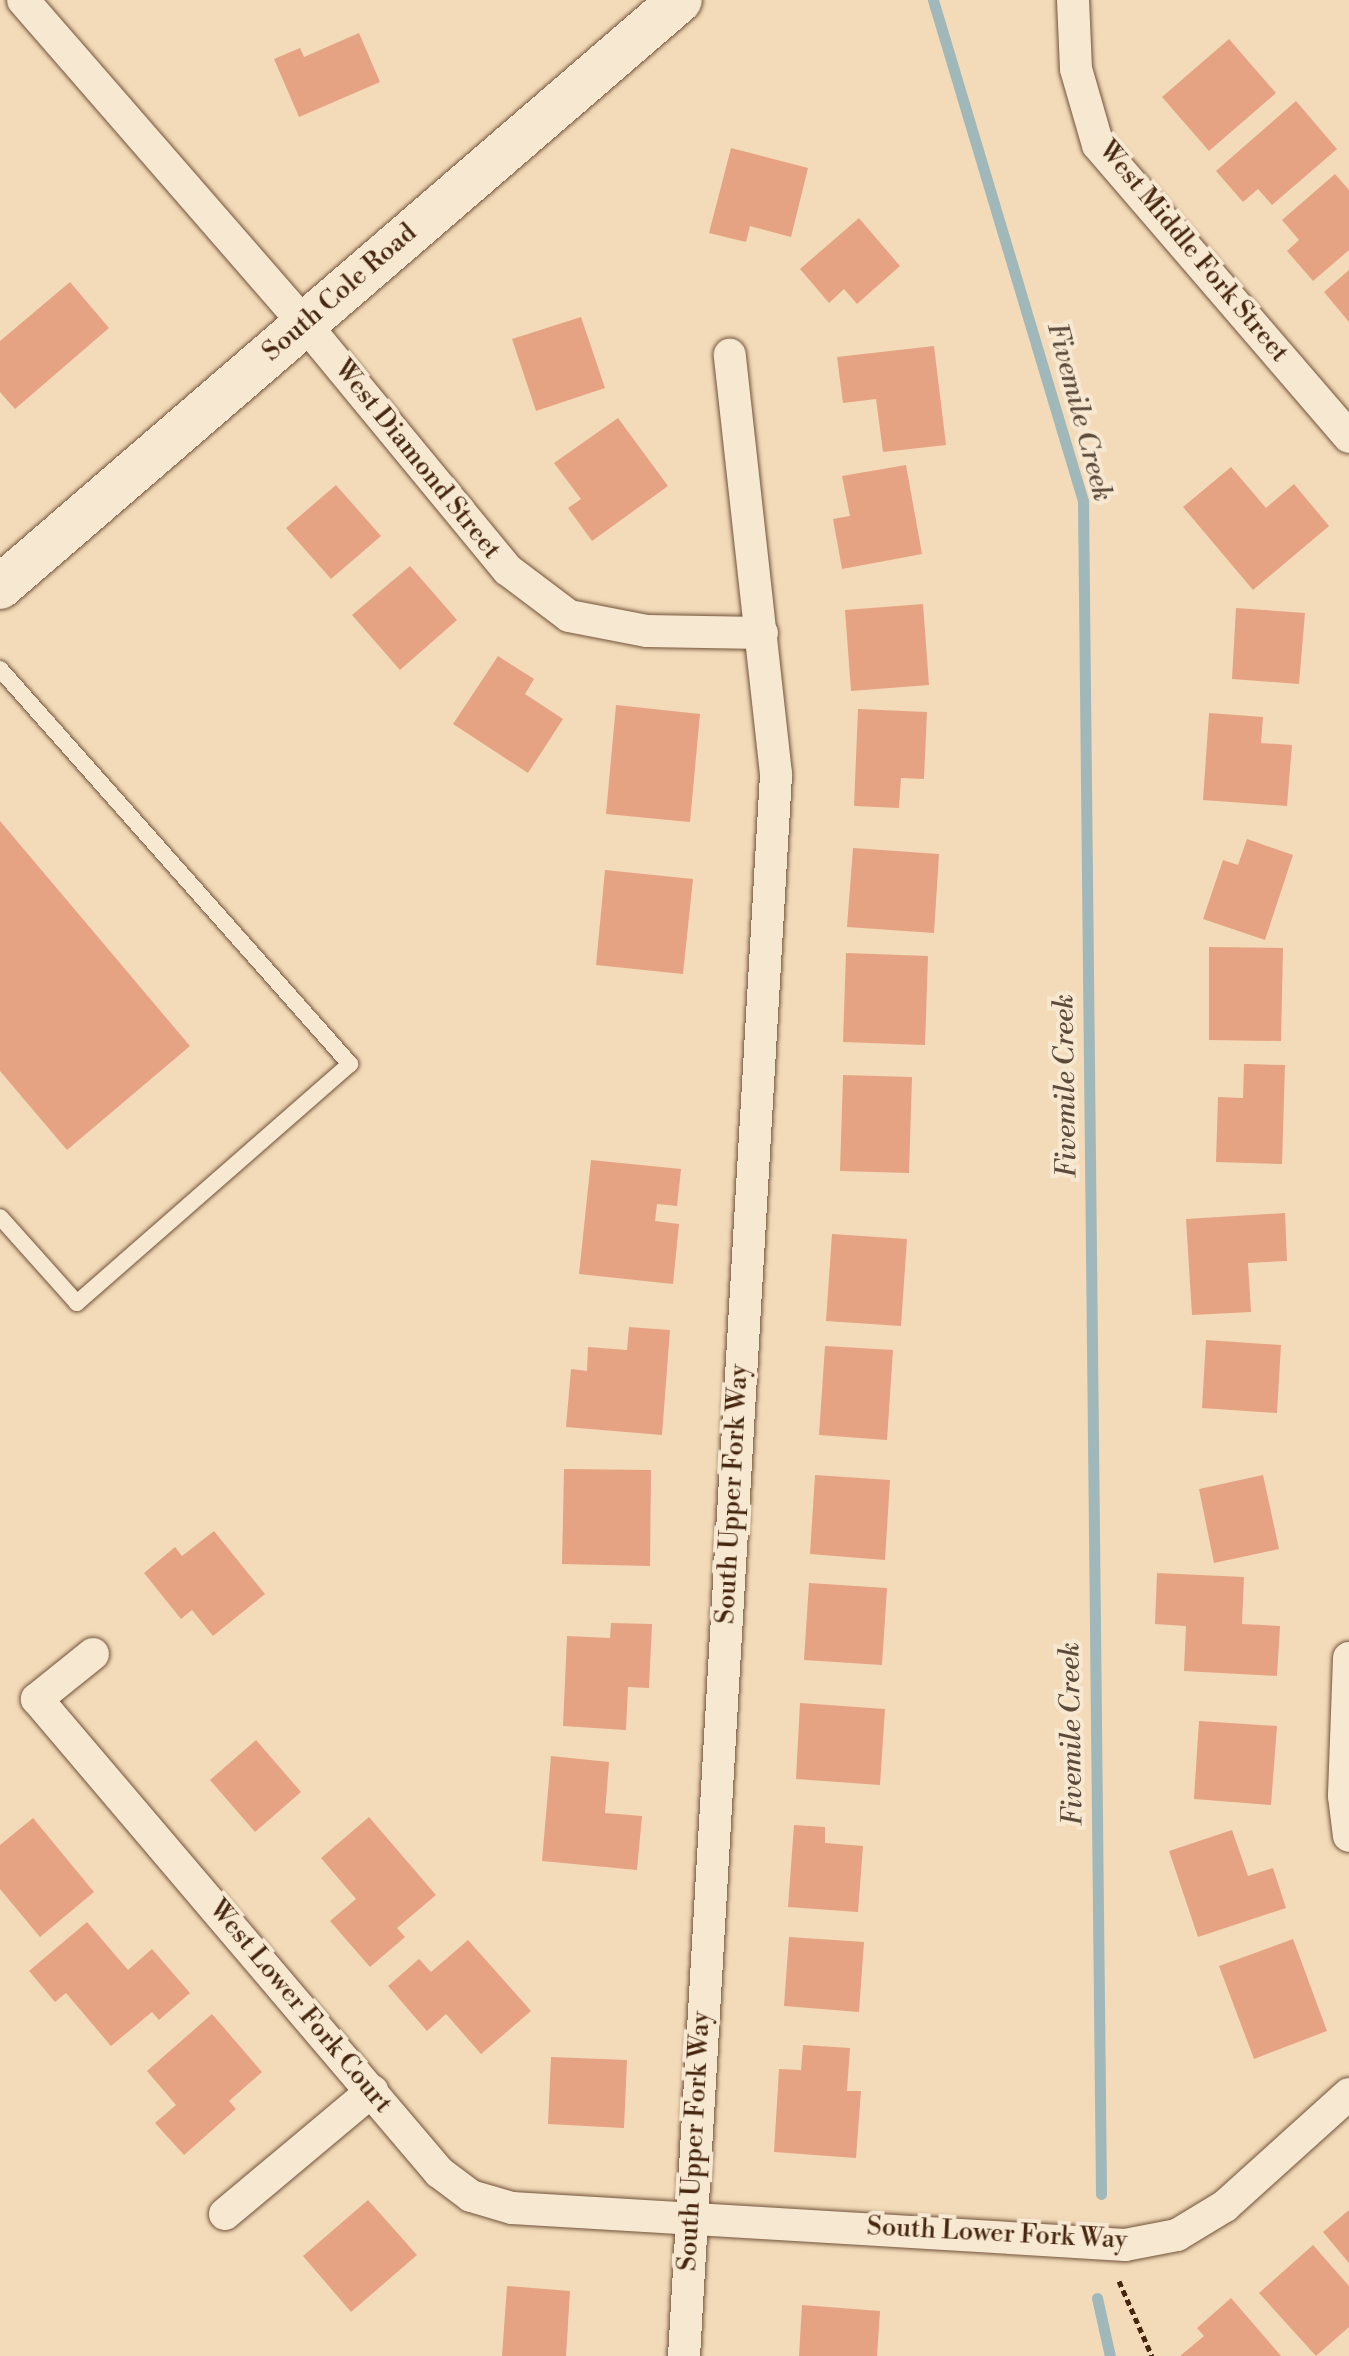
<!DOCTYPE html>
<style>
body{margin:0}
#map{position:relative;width:1349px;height:2356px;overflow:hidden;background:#f3dbb9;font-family:"Libre Bodoni",serif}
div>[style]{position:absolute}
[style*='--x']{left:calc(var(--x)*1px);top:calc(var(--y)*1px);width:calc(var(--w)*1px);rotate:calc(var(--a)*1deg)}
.stream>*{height:11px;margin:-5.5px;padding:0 5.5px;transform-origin:5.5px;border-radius:5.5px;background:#a0b8ba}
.building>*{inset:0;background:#e5a384}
.path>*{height:5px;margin-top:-2.5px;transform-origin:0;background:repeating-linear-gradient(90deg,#46260f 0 6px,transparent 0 10px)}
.roads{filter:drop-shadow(0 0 2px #71533a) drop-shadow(0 0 2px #71533a)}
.lane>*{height:16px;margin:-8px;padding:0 8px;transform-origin:8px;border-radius:8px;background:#f7e8d2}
.street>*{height:32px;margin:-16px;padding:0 16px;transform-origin:16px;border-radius:16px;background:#f7e8d2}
.secondary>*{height:44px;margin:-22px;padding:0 22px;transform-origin:22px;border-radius:22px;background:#f7e8d2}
span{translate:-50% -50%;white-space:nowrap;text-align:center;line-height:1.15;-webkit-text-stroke:8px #f7e8d2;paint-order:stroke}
.street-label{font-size:26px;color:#46260f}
.water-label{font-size:28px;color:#5c4a3a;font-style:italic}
</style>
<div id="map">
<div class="stream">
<i style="--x:933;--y:0;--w:523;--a:73.33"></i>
<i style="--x:1083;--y:501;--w:1693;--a:89.39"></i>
<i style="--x:1097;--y:2298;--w:59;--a:77.4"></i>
</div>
<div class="building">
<i style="clip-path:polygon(359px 33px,380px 82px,299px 117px,274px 59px,300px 48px,304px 57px)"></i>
<i style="clip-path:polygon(1229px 39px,1276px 93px,1209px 151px,1162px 97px)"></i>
<i style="clip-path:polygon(1296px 101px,1337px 149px,1272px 205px,1258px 189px,1243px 202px,1216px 171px)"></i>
<i style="clip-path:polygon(731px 148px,808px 168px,791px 237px,750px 226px,746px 242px,709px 233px)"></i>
<i style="clip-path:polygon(1335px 174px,1349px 190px,1349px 250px,1313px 281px,1287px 251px,1299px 240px,1282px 220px)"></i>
<i style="clip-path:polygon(859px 218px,900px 266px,857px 304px,844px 289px,829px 303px,800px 269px)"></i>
<i style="clip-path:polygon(1349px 270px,1349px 322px,1324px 292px)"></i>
<i style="clip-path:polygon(70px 282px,109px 328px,15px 409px,0 392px,0 341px)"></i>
<i style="clip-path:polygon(581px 317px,605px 388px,536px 411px,512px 339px)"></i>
<i style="clip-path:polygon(934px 346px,946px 445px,883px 452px,876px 399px,843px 403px,837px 357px)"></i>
<i style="clip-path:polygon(618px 418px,668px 486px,592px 541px,568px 508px,581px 499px,554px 463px)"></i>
<i style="clip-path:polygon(906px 465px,922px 554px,842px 569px,833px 519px,850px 516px,842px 476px)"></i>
<i style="clip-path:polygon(1231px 467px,1266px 508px,1294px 484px,1329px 526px,1253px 590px,1183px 507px)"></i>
<i style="clip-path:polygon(336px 485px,381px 536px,331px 579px,286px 528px)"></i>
<i style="clip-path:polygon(410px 566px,457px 620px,400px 670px,352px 615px)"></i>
<i style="clip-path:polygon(923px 604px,929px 685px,851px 691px,845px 610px)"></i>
<i style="clip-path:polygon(1236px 608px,1305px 613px,1299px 684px,1232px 679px)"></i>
<i style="clip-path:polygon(498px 656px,534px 679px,525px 694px,563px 719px,528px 773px,453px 724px)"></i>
<i style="clip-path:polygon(616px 705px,700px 714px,690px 822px,606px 814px)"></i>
<i style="clip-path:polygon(858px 709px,927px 712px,924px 779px,901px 778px,899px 808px,854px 806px)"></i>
<i style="clip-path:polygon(1209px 713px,1263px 717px,1261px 743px,1292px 745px,1287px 806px,1203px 800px)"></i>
<i style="clip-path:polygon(0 821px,190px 1046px,67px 1150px,0 1071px)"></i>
<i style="clip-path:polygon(1247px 839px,1293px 855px,1265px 940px,1203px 919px,1223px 860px,1238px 865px)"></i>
<i style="clip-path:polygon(853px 848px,939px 854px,934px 933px,847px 927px)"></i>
<i style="clip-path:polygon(605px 870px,693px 879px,683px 974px,596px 965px)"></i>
<i style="clip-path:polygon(1209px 947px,1283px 948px,1281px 1041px,1209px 1040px)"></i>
<i style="clip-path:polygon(846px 953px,928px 956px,925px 1045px,843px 1042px)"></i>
<i style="clip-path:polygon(1244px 1064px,1285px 1065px,1282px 1164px,1216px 1162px,1218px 1097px,1243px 1098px)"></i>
<i style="clip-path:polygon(843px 1075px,912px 1077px,909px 1173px,840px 1171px)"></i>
<i style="clip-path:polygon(591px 1160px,681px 1169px,677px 1206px,657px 1204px,655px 1221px,679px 1224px,673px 1284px,579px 1274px)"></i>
<i style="clip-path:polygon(1285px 1213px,1287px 1261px,1248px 1263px,1251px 1312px,1192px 1315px,1186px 1219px)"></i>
<i style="clip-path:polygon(832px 1234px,907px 1239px,901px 1326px,826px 1321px)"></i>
<i style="clip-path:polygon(629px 1327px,670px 1330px,662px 1435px,566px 1427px,571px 1369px,587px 1371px,588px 1347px,627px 1350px)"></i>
<i style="clip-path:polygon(1206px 1340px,1281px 1345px,1277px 1413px,1202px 1408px)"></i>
<i style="clip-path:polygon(825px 1346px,893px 1350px,887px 1440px,819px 1435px)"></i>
<i style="clip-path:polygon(564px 1469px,651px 1470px,650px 1566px,562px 1564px)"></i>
<i style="clip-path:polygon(815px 1475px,890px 1480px,885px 1560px,810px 1554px)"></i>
<i style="clip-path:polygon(1263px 1475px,1279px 1549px,1214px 1563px,1199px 1489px)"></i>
<i style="clip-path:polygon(214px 1531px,265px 1594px,213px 1636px,192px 1610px,181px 1619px,144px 1573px,175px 1547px,182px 1556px)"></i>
<i style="clip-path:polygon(1157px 1573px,1244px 1577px,1242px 1624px,1280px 1626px,1277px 1676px,1184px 1671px,1186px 1626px,1155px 1624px)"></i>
<i style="clip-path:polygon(809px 1583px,887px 1588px,882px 1665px,804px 1660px)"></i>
<i style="clip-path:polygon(611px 1623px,652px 1624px,649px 1688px,628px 1687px,626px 1730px,563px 1726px,567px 1636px,610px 1638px)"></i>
<i style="clip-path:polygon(800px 1703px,885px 1709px,880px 1785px,796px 1779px)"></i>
<i style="clip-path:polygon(1199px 1721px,1277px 1726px,1271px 1805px,1194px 1799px)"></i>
<i style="clip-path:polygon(256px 1740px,301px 1792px,255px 1832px,210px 1780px)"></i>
<i style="clip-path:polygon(551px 1756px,609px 1762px,605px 1813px,642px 1816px,637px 1870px,542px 1861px)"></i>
<i style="clip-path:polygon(369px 1817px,436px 1895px,397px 1928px,405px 1937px,370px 1967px,330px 1921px,356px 1899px,321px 1858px)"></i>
<i style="clip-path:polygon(33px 1818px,94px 1892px,40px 1937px,0 1889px,0 1845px)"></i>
<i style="clip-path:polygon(794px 1825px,825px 1827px,825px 1843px,863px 1846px,858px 1912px,788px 1907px)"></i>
<i style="clip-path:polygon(1232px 1830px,1248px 1876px,1273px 1868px,1286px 1908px,1198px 1937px,1169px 1851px)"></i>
<i style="clip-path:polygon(87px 1922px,128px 1970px,152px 1949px,190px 1993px,159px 2020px,152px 2012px,111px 2046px,66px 1993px,55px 2002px,29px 1971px)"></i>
<i style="clip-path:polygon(789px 1937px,864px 1942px,859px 2012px,784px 2006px)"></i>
<i style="clip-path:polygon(1293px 1939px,1327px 2031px,1254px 2059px,1219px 1966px)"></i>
<i style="clip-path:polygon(468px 1940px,531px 2011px,481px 2054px,446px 2014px,427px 2031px,388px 1986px,419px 1959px,431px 1972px)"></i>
<i style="clip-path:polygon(212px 2014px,262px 2072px,229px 2101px,236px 2109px,184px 2155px,155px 2123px,176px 2105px,147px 2071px)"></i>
<i style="clip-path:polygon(803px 2045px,850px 2048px,847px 2091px,861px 2091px,856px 2158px,774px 2152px,779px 2069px,801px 2070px)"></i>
<i style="clip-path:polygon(551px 2057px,627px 2060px,624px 2128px,548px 2124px)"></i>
<i style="clip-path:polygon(368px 2200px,417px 2255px,351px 2312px,303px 2256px)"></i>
<i style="clip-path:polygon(1349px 2210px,1349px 2263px,1323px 2232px)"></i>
<i style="clip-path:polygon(1313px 2245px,1349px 2286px,1349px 2327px,1316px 2356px,1259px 2293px)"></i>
<i style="clip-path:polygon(507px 2286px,570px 2291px,566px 2356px,502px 2356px)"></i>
<i style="clip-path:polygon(1231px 2298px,1281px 2356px,1180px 2356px,1204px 2336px,1197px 2328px)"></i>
<i style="clip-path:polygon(802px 2305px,880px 2311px,877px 2356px,799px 2356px)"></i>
</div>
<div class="path">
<i style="--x:1119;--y:2281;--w:82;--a:66.3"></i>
</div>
<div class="roads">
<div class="lane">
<i style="--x:0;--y:669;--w:528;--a:48.46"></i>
<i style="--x:350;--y:1064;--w:363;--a:138.8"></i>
<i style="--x:77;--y:1303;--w:115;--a:-131.8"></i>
</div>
<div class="street">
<i style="--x:23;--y:0;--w:430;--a:49"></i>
<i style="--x:305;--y:324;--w:319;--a:50.5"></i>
<i style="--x:508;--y:570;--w:76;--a:37"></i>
<i style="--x:569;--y:616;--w:79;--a:10.9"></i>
<i style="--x:647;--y:631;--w:115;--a:1"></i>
<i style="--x:1073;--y:0;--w:69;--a:87.5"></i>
<i style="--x:1076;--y:69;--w:79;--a:73.9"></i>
<i style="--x:1098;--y:145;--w:385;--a:49.3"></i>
<i style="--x:93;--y:1654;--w:72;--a:141.2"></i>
<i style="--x:37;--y:1699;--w:621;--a:49.64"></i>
<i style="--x:439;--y:2172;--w:40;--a:37"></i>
<i style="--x:471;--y:2196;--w:43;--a:16.3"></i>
<i style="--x:512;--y:2208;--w:614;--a:3.45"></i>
<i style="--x:1125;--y:2245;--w:53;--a:-10.9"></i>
<i style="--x:1177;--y:2235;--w:56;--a:-31.1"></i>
<i style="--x:1225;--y:2206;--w:167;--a:-42.1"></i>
<i style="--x:1349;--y:1658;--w:138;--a:92.1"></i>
<i style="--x:1344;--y:1796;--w:40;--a:82.9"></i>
<i style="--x:225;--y:2214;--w:192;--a:-39.9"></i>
<i style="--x:684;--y:2356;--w:1585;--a:-86.67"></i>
<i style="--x:776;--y:774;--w:422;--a:-96.3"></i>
</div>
<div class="secondary">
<i style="--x:0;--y:587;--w:898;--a:-40.8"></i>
</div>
</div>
<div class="street-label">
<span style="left:1193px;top:252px;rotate:50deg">West Middle Fork Street</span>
<span style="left:340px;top:293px;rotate:-41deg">South Cole Road</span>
<span style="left:417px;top:460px;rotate:51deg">West Diamond Street</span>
<span style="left:733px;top:1494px;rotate:-87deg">South Upper Fork Way</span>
<span style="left:300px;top:2007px;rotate:50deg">West Lower Fork Court</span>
<span style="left:695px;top:2141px;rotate:-87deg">South Upper Fork Way</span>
<span style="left:997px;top:2234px;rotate:3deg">South Lower Fork Way</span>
</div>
<div class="water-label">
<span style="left:1079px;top:412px;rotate:75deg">Fivemile Creek</span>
<span style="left:1066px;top:1086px;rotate:-91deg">Fivemile Creek</span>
<span style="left:1072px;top:1734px;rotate:-91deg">Fivemile Creek</span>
</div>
</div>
